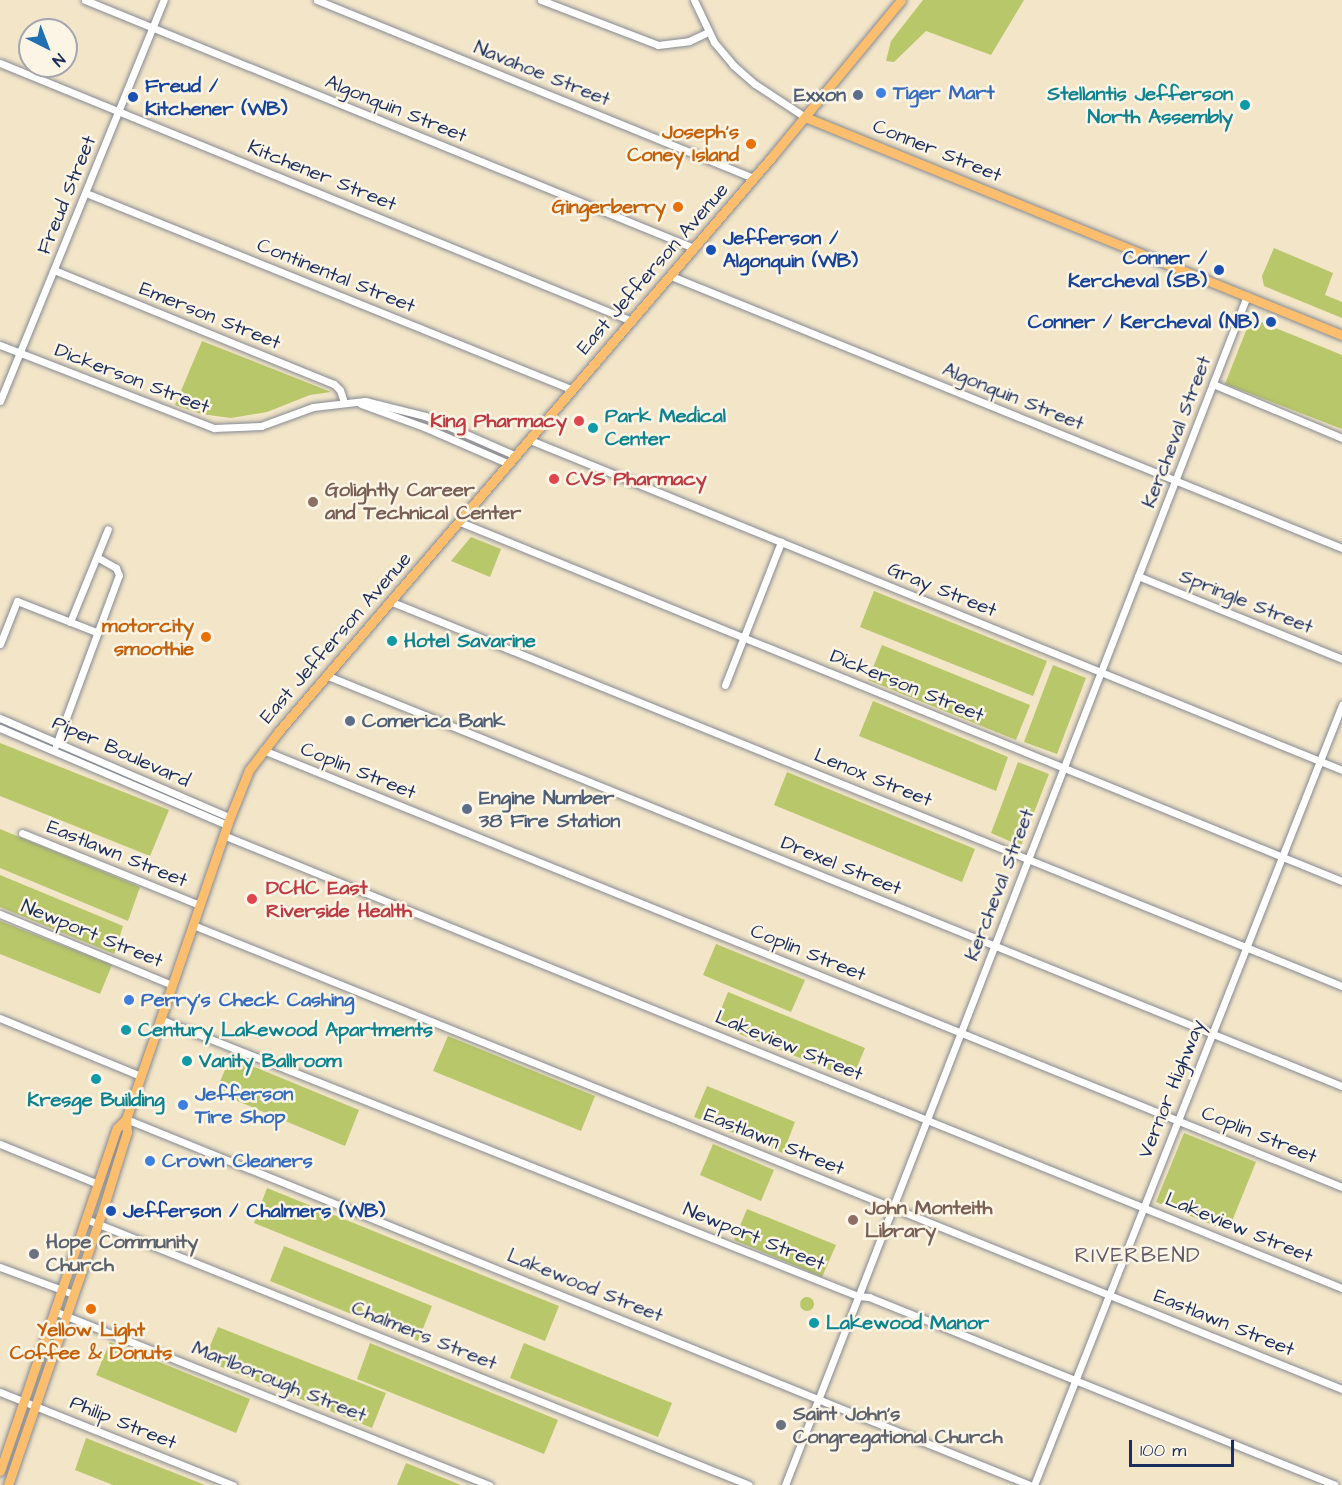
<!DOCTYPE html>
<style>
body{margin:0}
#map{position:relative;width:1342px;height:1485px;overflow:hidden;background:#f2e5c8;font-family:"Architects Daughter",sans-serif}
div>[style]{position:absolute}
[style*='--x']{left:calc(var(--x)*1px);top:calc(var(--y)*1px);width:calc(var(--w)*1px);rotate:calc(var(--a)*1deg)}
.green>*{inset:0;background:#b8c769}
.round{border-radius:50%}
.roads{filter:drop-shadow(0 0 2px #868a93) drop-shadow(0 0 2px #868a93)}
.minor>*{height:7px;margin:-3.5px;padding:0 3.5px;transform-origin:3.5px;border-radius:3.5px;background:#fff}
.major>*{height:9px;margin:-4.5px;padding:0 4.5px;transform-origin:4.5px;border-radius:4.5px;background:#fabe6e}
.dots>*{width:16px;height:16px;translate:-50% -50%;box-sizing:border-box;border:3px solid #fcf5e5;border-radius:50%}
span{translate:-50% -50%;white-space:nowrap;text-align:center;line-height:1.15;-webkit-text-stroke:5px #fcf5e5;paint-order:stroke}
.street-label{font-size:20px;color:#1b2f5e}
.transit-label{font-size:20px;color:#164399;font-weight:700}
.left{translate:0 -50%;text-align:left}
.right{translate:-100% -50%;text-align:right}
.shop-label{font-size:20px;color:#366cbe;font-weight:700}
.culture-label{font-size:20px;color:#0d838f;font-weight:700}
.service-label{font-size:20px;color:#4e5e75;font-weight:700}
.food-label{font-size:20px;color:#c56008;font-weight:700}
.health-label{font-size:20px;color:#be3a42;font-weight:700}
.education-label{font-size:20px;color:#785e54;font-weight:700}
.worship-label{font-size:20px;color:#5b616d;font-weight:700}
.neighbourhood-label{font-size:21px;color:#625a68;letter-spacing:1.5px}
.north{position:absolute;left:18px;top:18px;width:60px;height:60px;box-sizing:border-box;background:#fcf5e5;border:2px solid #a2a6af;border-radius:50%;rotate:138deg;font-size:16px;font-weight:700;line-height:24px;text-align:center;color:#1b2f5e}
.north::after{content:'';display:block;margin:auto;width:21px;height:27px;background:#1f6fb2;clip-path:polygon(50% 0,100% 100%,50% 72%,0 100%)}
.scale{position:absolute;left:1129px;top:1440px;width:105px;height:27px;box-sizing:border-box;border:3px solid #1b2f5e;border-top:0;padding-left:8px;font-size:18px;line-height:21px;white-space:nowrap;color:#1b2f5e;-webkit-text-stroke:4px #fcf5e5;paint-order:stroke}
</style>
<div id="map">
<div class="green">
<i style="clip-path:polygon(923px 0,1024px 0,991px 55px,926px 31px,894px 62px,886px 61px,891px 41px)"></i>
<i style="clip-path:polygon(1274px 248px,1333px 273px,1325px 295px,1342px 302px,1342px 318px,1264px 286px,1262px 276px)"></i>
<i style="clip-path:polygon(1251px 318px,1342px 355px,1342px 429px,1225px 384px)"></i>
<i style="clip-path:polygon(202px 341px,331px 392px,310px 395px,267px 412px,231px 418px,201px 414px,175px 405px)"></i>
<i style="clip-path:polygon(471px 537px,501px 549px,490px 577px,451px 561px)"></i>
<i style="clip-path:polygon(874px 591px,1047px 661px,1033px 696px,860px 627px)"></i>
<i style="clip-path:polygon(882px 645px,1030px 705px,1016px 740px,868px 680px)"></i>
<i style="clip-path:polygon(1053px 665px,1086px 678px,1057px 754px,1024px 742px)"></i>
<i style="clip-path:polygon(873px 701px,1008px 757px,996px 791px,859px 736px)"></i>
<i style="clip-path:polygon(0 743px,169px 810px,150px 856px,0 796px)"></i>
<i style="clip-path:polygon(1018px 762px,1049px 774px,1021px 846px,991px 833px)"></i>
<i style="clip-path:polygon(787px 772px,975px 849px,962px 882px,774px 805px)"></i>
<i style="clip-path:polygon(0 829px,140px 887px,128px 921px,0 868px)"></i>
<i style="clip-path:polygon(0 875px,123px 926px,114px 954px,0 907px)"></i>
<i style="clip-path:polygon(0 921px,112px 965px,100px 994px,0 954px)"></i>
<i style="clip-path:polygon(716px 944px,805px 980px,791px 1012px,703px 975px)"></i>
<i style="clip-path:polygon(728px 992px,865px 1048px,852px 1079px,715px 1024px)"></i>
<i style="clip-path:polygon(448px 1036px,595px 1096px,581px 1131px,433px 1071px)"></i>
<i style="clip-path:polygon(230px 1057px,359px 1110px,345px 1146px,216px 1092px)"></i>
<i style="clip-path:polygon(707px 1086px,795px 1122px,783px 1153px,694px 1117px)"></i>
<i style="clip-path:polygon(1184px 1133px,1256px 1162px,1228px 1231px,1156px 1202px)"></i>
<i style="clip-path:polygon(713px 1144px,774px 1170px,761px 1201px,700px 1175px)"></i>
<i style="clip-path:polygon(267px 1188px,559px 1306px,545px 1341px,254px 1223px)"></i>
<i style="clip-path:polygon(747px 1209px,836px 1245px,822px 1277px,734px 1240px)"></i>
<i style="clip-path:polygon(284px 1246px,432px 1306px,418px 1341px,270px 1281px)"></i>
<i class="round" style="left:800px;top:1297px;width:14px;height:14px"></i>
<i style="clip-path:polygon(218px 1327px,386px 1393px,372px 1428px,204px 1360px)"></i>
<i style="clip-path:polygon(110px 1342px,250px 1399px,236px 1433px,96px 1375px)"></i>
<i style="clip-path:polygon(370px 1343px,558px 1420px,544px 1454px,357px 1379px)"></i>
<i style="clip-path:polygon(524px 1343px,672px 1403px,658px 1437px,510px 1378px)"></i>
<i style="clip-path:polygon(86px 1438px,205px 1485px,113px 1485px,75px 1470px)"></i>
<i style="clip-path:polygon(406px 1463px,461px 1485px,397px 1485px)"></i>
</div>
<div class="roads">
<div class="minor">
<i style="--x:85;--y:0;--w:658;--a:22.16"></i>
<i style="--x:317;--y:0;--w:472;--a:22.2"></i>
<i style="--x:541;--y:0;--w:125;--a:21"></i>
<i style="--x:658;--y:45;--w:31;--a:-7"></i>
<i style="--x:689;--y:41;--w:21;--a:-25"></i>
<i style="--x:694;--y:0;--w:47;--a:64.5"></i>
<i style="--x:714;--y:42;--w:30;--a:50"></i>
<i style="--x:733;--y:65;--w:29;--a:41"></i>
<i style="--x:755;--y:84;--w:60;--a:33.4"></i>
<i style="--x:0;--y:63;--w:683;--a:22.21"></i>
<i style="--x:86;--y:193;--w:525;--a:22.02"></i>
<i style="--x:54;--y:270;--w:302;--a:22.2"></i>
<i style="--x:334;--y:384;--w:8;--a:45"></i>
<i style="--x:340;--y:390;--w:13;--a:72"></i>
<i style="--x:671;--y:276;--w:724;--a:22.07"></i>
<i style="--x:0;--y:345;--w:230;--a:21.2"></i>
<i style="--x:214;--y:428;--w:47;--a:-2.4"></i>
<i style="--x:261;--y:426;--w:55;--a:-20.1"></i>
<i style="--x:313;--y:407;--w:52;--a:-6.6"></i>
<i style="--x:365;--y:401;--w:62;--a:14"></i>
<i style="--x:425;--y:416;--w:99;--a:23.7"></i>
<i style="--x:1213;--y:384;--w:140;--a:22.7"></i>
<i style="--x:0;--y:401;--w:433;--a:-67.8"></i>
<i style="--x:361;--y:404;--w:67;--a:20.1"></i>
<i style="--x:424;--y:427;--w:93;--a:23.5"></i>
<i style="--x:530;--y:440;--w:876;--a:22.12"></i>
<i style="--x:460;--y:522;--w:952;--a:22.15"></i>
<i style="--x:1138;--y:576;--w:220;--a:22.1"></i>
<i style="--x:392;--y:602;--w:1025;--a:22.01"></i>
<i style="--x:70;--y:622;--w:100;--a:-67.8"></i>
<i style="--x:0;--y:644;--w:46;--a:-68.4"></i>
<i style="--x:17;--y:601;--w:85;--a:21.4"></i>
<i style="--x:328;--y:676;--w:1094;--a:22.02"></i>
<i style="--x:725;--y:685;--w:154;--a:-68.6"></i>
<i style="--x:0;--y:718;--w:249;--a:23.4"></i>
<i style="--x:0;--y:728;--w:247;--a:23.1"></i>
<i style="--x:56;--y:745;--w:181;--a:-69.7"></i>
<i style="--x:119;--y:575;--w:8;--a:-113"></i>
<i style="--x:116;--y:568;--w:22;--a:-150"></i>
<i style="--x:263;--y:750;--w:1164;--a:22.05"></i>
<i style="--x:22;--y:833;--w:191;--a:22.1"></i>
<i style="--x:223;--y:835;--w:1207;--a:22.04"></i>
<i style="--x:0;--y:914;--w:186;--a:22.4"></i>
<i style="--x:193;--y:925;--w:1239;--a:21.99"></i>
<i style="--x:0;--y:1018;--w:152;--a:22.4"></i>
<i style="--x:160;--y:1019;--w:751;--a:21.65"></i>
<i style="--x:858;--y:1296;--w:11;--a:5"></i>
<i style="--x:869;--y:1297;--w:502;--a:21.97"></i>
<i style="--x:126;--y:1119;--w:975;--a:22.04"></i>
<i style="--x:0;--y:1144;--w:106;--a:22.2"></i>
<i style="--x:86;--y:1219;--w:714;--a:21.86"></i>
<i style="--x:0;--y:1267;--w:78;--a:20.3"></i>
<i style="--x:54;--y:1311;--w:469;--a:21.8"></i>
<i style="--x:0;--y:1392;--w:251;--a:21.8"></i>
<i style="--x:785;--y:1485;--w:1276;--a:-68.77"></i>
<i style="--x:1034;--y:1485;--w:839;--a:-68.45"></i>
</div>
<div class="major">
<i style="--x:805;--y:117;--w:580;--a:22.1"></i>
<i style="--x:0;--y:1471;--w:362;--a:-71.2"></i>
<i style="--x:117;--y:1128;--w:13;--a:-45"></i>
<i style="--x:8;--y:1485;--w:292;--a:-71"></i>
<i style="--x:103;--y:1209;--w:81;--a:-72.7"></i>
<i style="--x:127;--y:1132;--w:13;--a:-94"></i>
<i style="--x:126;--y:1119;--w:311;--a:-71"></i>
<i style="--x:227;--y:825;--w:59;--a:-68.2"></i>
<i style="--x:249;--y:770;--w:49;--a:-52.4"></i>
<i style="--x:279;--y:731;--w:754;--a:-49.36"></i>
<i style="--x:770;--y:159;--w:206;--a:-50.5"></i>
</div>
</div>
<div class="dots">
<i style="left:881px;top:93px;background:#3f7fe0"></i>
<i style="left:858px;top:95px;background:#5c6f8a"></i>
<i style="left:133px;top:97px;background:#1a4fb4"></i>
<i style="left:1245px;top:105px;background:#0f9aa8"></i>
<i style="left:751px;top:144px;background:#e8710a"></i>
<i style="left:678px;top:207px;background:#e8710a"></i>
<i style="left:711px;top:250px;background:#1a4fb4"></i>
<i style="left:1219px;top:270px;background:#1a4fb4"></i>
<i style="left:1271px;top:322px;background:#1a4fb4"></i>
<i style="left:579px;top:421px;background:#e0444e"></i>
<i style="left:593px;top:428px;background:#0f9aa8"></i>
<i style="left:554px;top:479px;background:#e0444e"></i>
<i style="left:313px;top:502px;background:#8d6e63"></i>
<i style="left:206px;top:637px;background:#e8710a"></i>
<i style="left:392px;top:641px;background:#0f9aa8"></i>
<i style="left:350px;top:721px;background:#5c6f8a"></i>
<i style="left:467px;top:809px;background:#5c6f8a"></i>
<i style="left:252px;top:899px;background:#e0444e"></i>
<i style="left:129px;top:1000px;background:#3f7fe0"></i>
<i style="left:126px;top:1030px;background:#0f9aa8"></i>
<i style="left:187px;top:1061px;background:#0f9aa8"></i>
<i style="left:96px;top:1079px;background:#0f9aa8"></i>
<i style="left:183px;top:1105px;background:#3f7fe0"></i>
<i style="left:150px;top:1161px;background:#3f7fe0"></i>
<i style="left:111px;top:1211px;background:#1a4fb4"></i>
<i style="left:853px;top:1220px;background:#8d6e63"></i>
<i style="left:34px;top:1254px;background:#6b7280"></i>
<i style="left:91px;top:1309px;background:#e8710a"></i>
<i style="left:814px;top:1323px;background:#0f9aa8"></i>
<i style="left:781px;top:1425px;background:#6b7280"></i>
</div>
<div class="street-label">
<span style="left:542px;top:74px;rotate:22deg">Navahoe Street</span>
<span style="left:396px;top:109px;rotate:22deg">Algonquin Street</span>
<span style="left:937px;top:151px;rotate:22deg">Conner Street</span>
<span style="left:322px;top:176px;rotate:22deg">Kitchener Street</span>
<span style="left:67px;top:195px;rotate:-68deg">Freud Street</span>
<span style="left:653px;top:269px;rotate:-49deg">East Jefferson Avenue</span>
<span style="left:336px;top:276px;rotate:22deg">Continental Street</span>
<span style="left:210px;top:316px;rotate:22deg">Emerson Street</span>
<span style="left:132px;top:379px;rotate:21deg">Dickerson Street</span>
<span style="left:1013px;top:397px;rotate:22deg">Algonquin Street</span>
<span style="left:1177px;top:432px;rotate:-69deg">Kercheval Street</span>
<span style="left:942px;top:590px;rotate:22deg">Gray Street</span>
<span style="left:1246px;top:602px;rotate:22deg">Springle Street</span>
<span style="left:336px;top:638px;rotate:-49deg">East Jefferson Avenue</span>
<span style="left:907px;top:686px;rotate:22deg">Dickerson Street</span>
<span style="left:121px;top:752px;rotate:24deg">Piper Boulevard</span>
<span style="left:358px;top:771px;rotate:22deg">Coplin Street</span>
<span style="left:873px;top:778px;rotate:22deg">Lenox Street</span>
<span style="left:117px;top:854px;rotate:22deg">Eastlawn Street</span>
<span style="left:841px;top:866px;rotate:22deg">Drexel Street</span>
<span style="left:1000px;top:885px;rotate:-69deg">Kercheval Street</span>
<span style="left:92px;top:934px;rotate:22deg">Newport Street</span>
<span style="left:808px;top:953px;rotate:22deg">Coplin Street</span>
<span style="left:789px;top:1046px;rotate:22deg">Lakeview Street</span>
<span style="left:1172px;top:1089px;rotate:-68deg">Vernor Highway</span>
<span style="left:1259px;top:1135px;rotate:22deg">Coplin Street</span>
<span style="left:774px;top:1142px;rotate:22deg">Eastlawn Street</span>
<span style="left:1239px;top:1228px;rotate:22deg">Lakeview Street</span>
<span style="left:754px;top:1237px;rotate:22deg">Newport Street</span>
<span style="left:585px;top:1286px;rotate:22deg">Lakewood Street</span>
<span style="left:1224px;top:1323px;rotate:22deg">Eastlawn Street</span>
<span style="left:424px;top:1336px;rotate:22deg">Chalmers Street</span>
<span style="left:279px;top:1382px;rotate:22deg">Marlborough Street</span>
<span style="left:123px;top:1423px;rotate:22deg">Philip Street</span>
</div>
<div class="transit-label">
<span class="left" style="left:145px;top:98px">Freud /<br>Kitchener (WB)</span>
<span class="left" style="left:723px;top:250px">Jefferson /<br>Algonquin (WB)</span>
<span class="right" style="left:1207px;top:270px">Conner /<br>Kercheval (SB)</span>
<span class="right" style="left:1259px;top:322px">Conner / Kercheval (NB)</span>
<span class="left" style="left:123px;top:1211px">Jefferson / Chalmers (WB)</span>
</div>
<div class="shop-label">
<span class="left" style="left:893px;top:93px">Tiger Mart</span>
<span class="left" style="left:141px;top:1000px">Perry's Check Cashing</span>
<span class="left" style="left:195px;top:1106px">Jefferson<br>Tire Shop</span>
<span class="left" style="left:162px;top:1161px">Crown Cleaners</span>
</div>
<div class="culture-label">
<span class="right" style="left:1233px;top:106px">Stellantis Jefferson<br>North Assembly</span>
<span class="left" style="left:605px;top:428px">Park Medical<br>Center</span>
<span class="left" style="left:404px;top:641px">Hotel Savarine</span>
<span class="left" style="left:138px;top:1030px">Century Lakewood Apartments</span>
<span class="left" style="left:199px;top:1061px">Vanity Ballroom</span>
<span style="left:96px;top:1100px">Kresge Building</span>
<span class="left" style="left:826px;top:1323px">Lakewood Manor</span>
</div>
<div class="service-label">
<span class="right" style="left:846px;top:95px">Exxon</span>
<span class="left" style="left:362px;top:721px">Comerica Bank</span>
<span class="left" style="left:479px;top:810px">Engine Number<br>38 Fire Station</span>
</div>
<div class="food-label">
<span class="right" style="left:739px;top:144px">Joseph's<br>Coney Island</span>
<span class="right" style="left:666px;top:207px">Gingerberry</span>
<span class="right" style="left:194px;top:638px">motorcity<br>smoothie</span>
<span style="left:91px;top:1342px">Yellow Light<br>Coffee &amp; Donuts</span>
</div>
<div class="health-label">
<span class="right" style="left:567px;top:421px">King Pharmacy</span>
<span class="left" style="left:566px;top:479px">CVS Pharmacy</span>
<span class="left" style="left:266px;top:900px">DCHC East<br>Riverside Health</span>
</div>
<div class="education-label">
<span class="left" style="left:325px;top:502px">Golightly Career<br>and Technical Center</span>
<span class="left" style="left:865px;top:1220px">John Monteith<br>Library</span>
</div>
<div class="worship-label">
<span class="left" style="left:46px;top:1254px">Hope Community<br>Church</span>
<span class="left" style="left:793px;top:1426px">Saint John's<br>Congregational Church</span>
</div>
<div class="neighbourhood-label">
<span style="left:1138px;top:1256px">RIVERBEND</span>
</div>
<div class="north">N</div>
<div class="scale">100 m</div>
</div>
